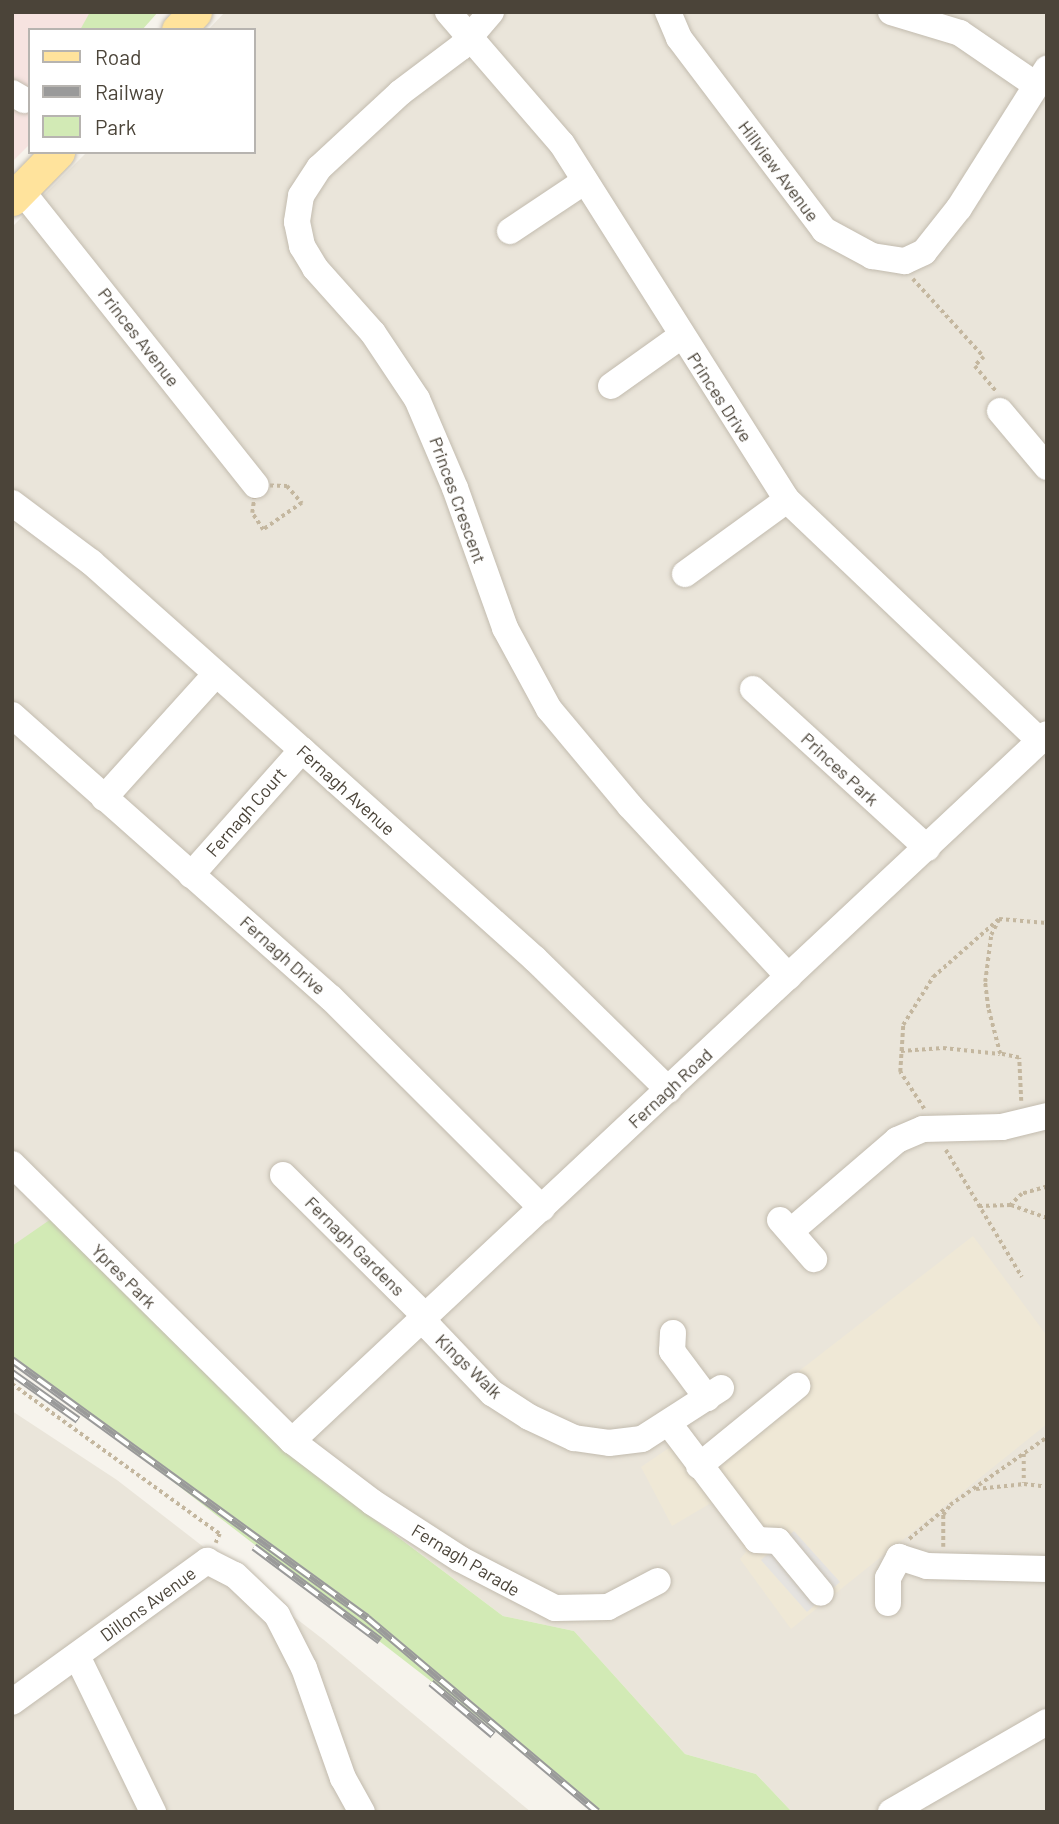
<!DOCTYPE html>
<style>
body{margin:0}
#map{position:relative;width:1059px;height:1824px;overflow:hidden;background:#f6f3ec;font-family:Barlow,sans-serif}
div>[style]{position:absolute}
[style*='--x']{left:calc(var(--x)*1px);top:calc(var(--y)*1px);width:calc(var(--w)*1px);rotate:calc(var(--a)*1deg)}
.residential>*{inset:0;background:#eae5da}
.education>*{inset:0;background:#efe8d6}
.medical>*{inset:0;background:#f6e3e0}
.green>*{inset:0;background:#d2eab5}
.parking>*{inset:0;background:#e5e3e0}
.path>*{height:3.5px;margin-top:-1.75px;transform-origin:0;background:repeating-linear-gradient(90deg,#c4b79f 0 3.5px,transparent 0 7px)}
.roads{filter:drop-shadow(0 0 2px #c2bbae) drop-shadow(0 0 2px #c2bbae)}
.minor>*{height:26px;margin:-13px;padding:0 13px;transform-origin:13px;border-radius:13px;background:#fff}
.major>*{height:33px;margin:-16.5px;padding:0 16.5px;transform-origin:16.5px;border-radius:16.5px;background:#ffe39c}
.rail>*{height:8px;margin-top:-4px;transform-origin:0;background:repeating-linear-gradient(90deg,#fff 0 16px,#9a9a9a 0 32px);box-sizing:border-box;border-block:2px solid #9a9a9a}
span{translate:-50% -50%;white-space:nowrap;text-align:center;line-height:1.15;-webkit-text-stroke:5px #fff;paint-order:stroke}
.street-label{font-size:18px;color:#4b4439}
.frame{position:absolute;inset:0;border:14px solid #4b4439;pointer-events:none}
.legend{position:absolute;left:28px;top:28px;width:228px;height:126px;box-sizing:border-box;background:#fff;border:2px solid #b7b4b0;margin:0;padding:9px 12px;list-style:none;font-size:21px;color:#4b4439}
.legend li{display:flex;align-items:center;gap:14px;height:35px}
.legend b{width:35px;border:2px solid #b7b4b0}
</style>
<div id="map">
<div class="residential">
<i style="clip-path:polygon(225px 12px,1047px 12px,1047px 1812px,792px 1812px,756px 1774px,685px 1754px,574px 1631px,503px 1616px,12px 1246px,12px 227px,87px 152px,254px 152px,254px 30px,208px 30px)"></i>
<i style="clip-path:polygon(12px 1411px,117px 1480px,324px 1640px,531px 1812px,12px 1812px)"></i>
</div>
<div class="education">
<i style="clip-path:polygon(973px 1236px,1047px 1336px,1047px 1424px,791px 1629px,740px 1559px,746px 1552px,716px 1500px,672px 1526px,641px 1467px,688px 1435px,700px 1448px)"></i>
</div>
<div class="medical">
<i style="clip-path:polygon(12px 12px,158px 12px,141px 30px,30px 30px,30px 144px,12px 162px)"></i>
</div>
<div class="green">
<i style="clip-path:polygon(90px 12px,158px 12px,142px 30px,80px 30px)"></i>
<i style="clip-path:polygon(51px 1219px,366px 1513px,503px 1616px,574px 1631px,685px 1754px,756px 1774px,792px 1812px,600px 1812px,12px 1357px,12px 1246px)"></i>
</div>
<div class="parking">
<i style="clip-path:polygon(794px 1531px,840px 1582px,807px 1612px,761px 1560px)"></i>
</div>
<div class="path">
<i style="--x:913;--y:279;--w:105;--a:47.7"></i>
<i style="--x:984;--y:357;--w:13;--a:135"></i>
<i style="--x:975;--y:366;--w:33;--a:50"></i>
<i style="--x:256;--y:485;--w:31;--a:2"></i>
<i style="--x:287;--y:486;--w:23;--a:49"></i>
<i style="--x:302;--y:503;--w:47;--a:145.3"></i>
<i style="--x:263;--y:530;--w:20;--a:-123"></i>
<i style="--x:252;--y:513;--w:28;--a:-82"></i>
<i style="--x:901;--y:1051;--w:42;--a:-4.1"></i>
<i style="--x:943;--y:1048;--w:57;--a:6"></i>
<i style="--x:1021;--y:1101;--w:43;--a:-92.7"></i>
<i style="--x:1019;--y:1058;--w:19;--a:-168"></i>
<i style="--x:1000;--y:1054;--w:48;--a:-104.6"></i>
<i style="--x:988;--y:1008;--w:26;--a:-97"></i>
<i style="--x:985;--y:982;--w:47;--a:-82.7"></i>
<i style="--x:991;--y:935;--w:18;--a:-63"></i>
<i style="--x:999;--y:919;--w:48;--a:4.8"></i>
<i style="--x:924;--y:1109;--w:44;--a:-123"></i>
<i style="--x:900;--y:1072;--w:47;--a:-86.3"></i>
<i style="--x:903;--y:1025;--w:57;--a:-58"></i>
<i style="--x:933;--y:977;--w:88;--a:-41.3"></i>
<i style="--x:946;--y:1150;--w:148;--a:59.1"></i>
<i style="--x:1047;--y:1187;--w:26;--a:164"></i>
<i style="--x:1022;--y:1194;--w:16;--a:135"></i>
<i style="--x:1011;--y:1205;--w:38;--a:20"></i>
<i style="--x:979;--y:1206;--w:32;--a:-2"></i>
<i style="--x:12;--y:1384;--w:256;--a:35.8"></i>
<i style="--x:220;--y:1534;--w:10;--a:114"></i>
<i style="--x:1024;--y:1454;--w:29;--a:90"></i>
<i style="--x:976;--y:1489;--w:48;--a:-5.9"></i>
<i style="--x:1024;--y:1484;--w:23;--a:7"></i>
<i style="--x:909;--y:1539;--w:48;--a:-40"></i>
<i style="--x:943;--y:1547;--w:32;--a:-90"></i>
<i style="--x:943;--y:1515;--w:12;--a:-55"></i>
<i style="--x:950;--y:1505;--w:118;--a:-35"></i>
</div>
<div class="roads">
<div class="minor">
<i style="--x:448;--y:12;--w:174;--a:49.2"></i>
<i style="--x:562;--y:144;--w:421;--a:57.7"></i>
<i style="--x:787;--y:500;--w:349;--a:43.6"></i>
<i style="--x:491;--y:12;--w:46;--a:130.6"></i>
<i style="--x:461;--y:47;--w:76;--a:143"></i>
<i style="--x:400;--y:93;--w:110;--a:137.2"></i>
<i style="--x:319;--y:168;--w:33;--a:123"></i>
<i style="--x:301;--y:196;--w:26;--a:99"></i>
<i style="--x:297;--y:222;--w:25;--a:78"></i>
<i style="--x:302;--y:246;--w:26;--a:59"></i>
<i style="--x:315;--y:268;--w:87;--a:48.3"></i>
<i style="--x:373;--y:333;--w:79;--a:56.3"></i>
<i style="--x:417;--y:399;--w:97;--a:66.9"></i>
<i style="--x:455;--y:488;--w:149;--a:70.3"></i>
<i style="--x:505;--y:628;--w:92;--a:61.5"></i>
<i style="--x:549;--y:709;--w:126;--a:50.1"></i>
<i style="--x:630;--y:806;--w:233;--a:47.1"></i>
<i style="--x:668;--y:12;--w:28;--a:67"></i>
<i style="--x:679;--y:38;--w:241;--a:52.9"></i>
<i style="--x:824;--y:230;--w:55;--a:28.4"></i>
<i style="--x:872;--y:256;--w:33;--a:9"></i>
<i style="--x:905;--y:261;--w:21;--a:-25"></i>
<i style="--x:924;--y:252;--w:56;--a:-51.5"></i>
<i style="--x:959;--y:208;--w:165;--a:-57.7"></i>
<i style="--x:891;--y:12;--w:72;--a:16.9"></i>
<i style="--x:960;--y:33;--w:92;--a:34.4"></i>
<i style="--x:12;--y:93;--w:14;--a:30"></i>
<i style="--x:21;--y:190;--w:377;--a:51.5"></i>
<i style="--x:510;--y:231;--w:90;--a:-33.7"></i>
<i style="--x:611;--y:386;--w:86;--a:-35.5"></i>
<i style="--x:1000;--y:411;--w:73;--a:50"></i>
<i style="--x:12;--y:503;--w:99;--a:36.8"></i>
<i style="--x:91;--y:562;--w:283;--a:41.7"></i>
<i style="--x:302;--y:750;--w:313;--a:41.9"></i>
<i style="--x:535;--y:959;--w:187;--a:44.4"></i>
<i style="--x:685;--y:574;--w:126;--a:-36"></i>
<i style="--x:753;--y:689;--w:236;--a:42.4"></i>
<i style="--x:12;--y:715;--w:426;--a:41.6"></i>
<i style="--x:331;--y:998;--w:298;--a:44.9"></i>
<i style="--x:104;--y:798;--w:167;--a:-47.9"></i>
<i style="--x:191;--y:875;--w:167;--a:-48.4"></i>
<i style="--x:12;--y:1164;--w:394;--a:44.7"></i>
<i style="--x:292;--y:1441;--w:101;--a:37.3"></i>
<i style="--x:372;--y:1502;--w:105;--a:32.9"></i>
<i style="--x:460;--y:1559;--w:107;--a:27.3"></i>
<i style="--x:555;--y:1608;--w:53;--a:-1.1"></i>
<i style="--x:608;--y:1607;--w:56;--a:-27.5"></i>
<i style="--x:283;--y:1175;--w:192;--a:44.8"></i>
<i style="--x:419;--y:1310;--w:21;--a:59"></i>
<i style="--x:430;--y:1328;--w:90;--a:46.4"></i>
<i style="--x:492;--y:1393;--w:44;--a:33"></i>
<i style="--x:529;--y:1417;--w:50;--a:25"></i>
<i style="--x:574;--y:1438;--w:35;--a:8"></i>
<i style="--x:609;--y:1443;--w:33;--a:-7"></i>
<i style="--x:642;--y:1439;--w:94;--a:-32.8"></i>
<i style="--x:780;--y:1220;--w:52;--a:48.9"></i>
<i style="--x:791;--y:1231;--w:140;--a:-40.6"></i>
<i style="--x:897;--y:1140;--w:28;--a:-23"></i>
<i style="--x:923;--y:1129;--w:79;--a:-1.5"></i>
<i style="--x:1002;--y:1127;--w:46;--a:-13.7"></i>
<i style="--x:673;--y:1333;--w:18;--a:93"></i>
<i style="--x:672;--y:1351;--w:59;--a:53.3"></i>
<i style="--x:670;--y:1425;--w:144;--a:52.9"></i>
<i style="--x:757;--y:1540;--w:21;--a:3"></i>
<i style="--x:778;--y:1541;--w:67;--a:50.4"></i>
<i style="--x:292;--y:1441;--w:1034;--a:-43.12"></i>
<i style="--x:699;--y:1466;--w:127;--a:-39.2"></i>
<i style="--x:888;--y:1603;--w:25;--a:-90"></i>
<i style="--x:888;--y:1578;--w:24;--a:-62"></i>
<i style="--x:899;--y:1557;--w:29;--a:18"></i>
<i style="--x:927;--y:1566;--w:120;--a:1.4"></i>
<i style="--x:77;--y:1656;--w:174;--a:64"></i>
<i style="--x:12;--y:1702;--w:241;--a:-35.9"></i>
<i style="--x:207;--y:1561;--w:31;--a:27"></i>
<i style="--x:235;--y:1575;--w:58;--a:43.6"></i>
<i style="--x:277;--y:1615;--w:59;--a:63"></i>
<i style="--x:304;--y:1668;--w:117;--a:70.5"></i>
<i style="--x:343;--y:1778;--w:39;--a:61"></i>
<i style="--x:891;--y:1812;--w:180;--a:-30"></i>
</div>
<div class="major">
<i style="--x:178;--y:30;--w:25;--a:-47"></i>
<i style="--x:12;--y:199;--w:66;--a:-45.6"></i>
</div>
</div>
<div class="rail">
<i style="--x:12;--y:1360;--w:439;--a:36"></i>
<i style="--x:367;--y:1618;--w:301;--a:40.1"></i>
<i style="--x:12;--y:1373;--w:81;--a:35.5"></i>
<i style="--x:254;--y:1547;--w:157;--a:36.7"></i>
<i style="--x:431;--y:1683;--w:81;--a:40"></i>
</div>
<div class="street-label">
<span style="left:779px;top:171px;rotate:53deg">Hillview Avenue</span>
<span style="left:139px;top:337px;rotate:52deg">Princes Avenue</span>
<span style="left:720px;top:397px;rotate:57deg">Princes Drive</span>
<span style="left:458px;top:500px;rotate:70deg">Princes Crescent</span>
<span style="left:840px;top:769px;rotate:43deg">Princes Park</span>
<span style="left:346px;top:790px;rotate:42deg">Fernagh Avenue</span>
<span style="left:246px;top:812px;rotate:-49deg">Fernagh Court</span>
<span style="left:283px;top:955px;rotate:42deg">Fernagh Drive</span>
<span style="left:670px;top:1088px;rotate:-43deg">Fernagh Road</span>
<span style="left:355px;top:1246px;rotate:45deg">Fernagh Gardens</span>
<span style="left:124px;top:1276px;rotate:45deg">Ypres Park</span>
<span style="left:469px;top:1366px;rotate:44deg">Kings Walk</span>
<span style="left:466px;top:1560px;rotate:31deg">Fernagh Parade</span>
<span style="left:148px;top:1604px;rotate:-36deg">Dillons Avenue</span>
</div>
<div class="frame"></div>
<ul class="legend">
<li><b style="height:9px;background:#ffe39c"></b>Road</li>
<li><b style="height:9px;background:#9a9a9a"></b>Railway</li>
<li><b style="height:19px;background:#d2eab5"></b>Park</li>
</ul>
</div>
